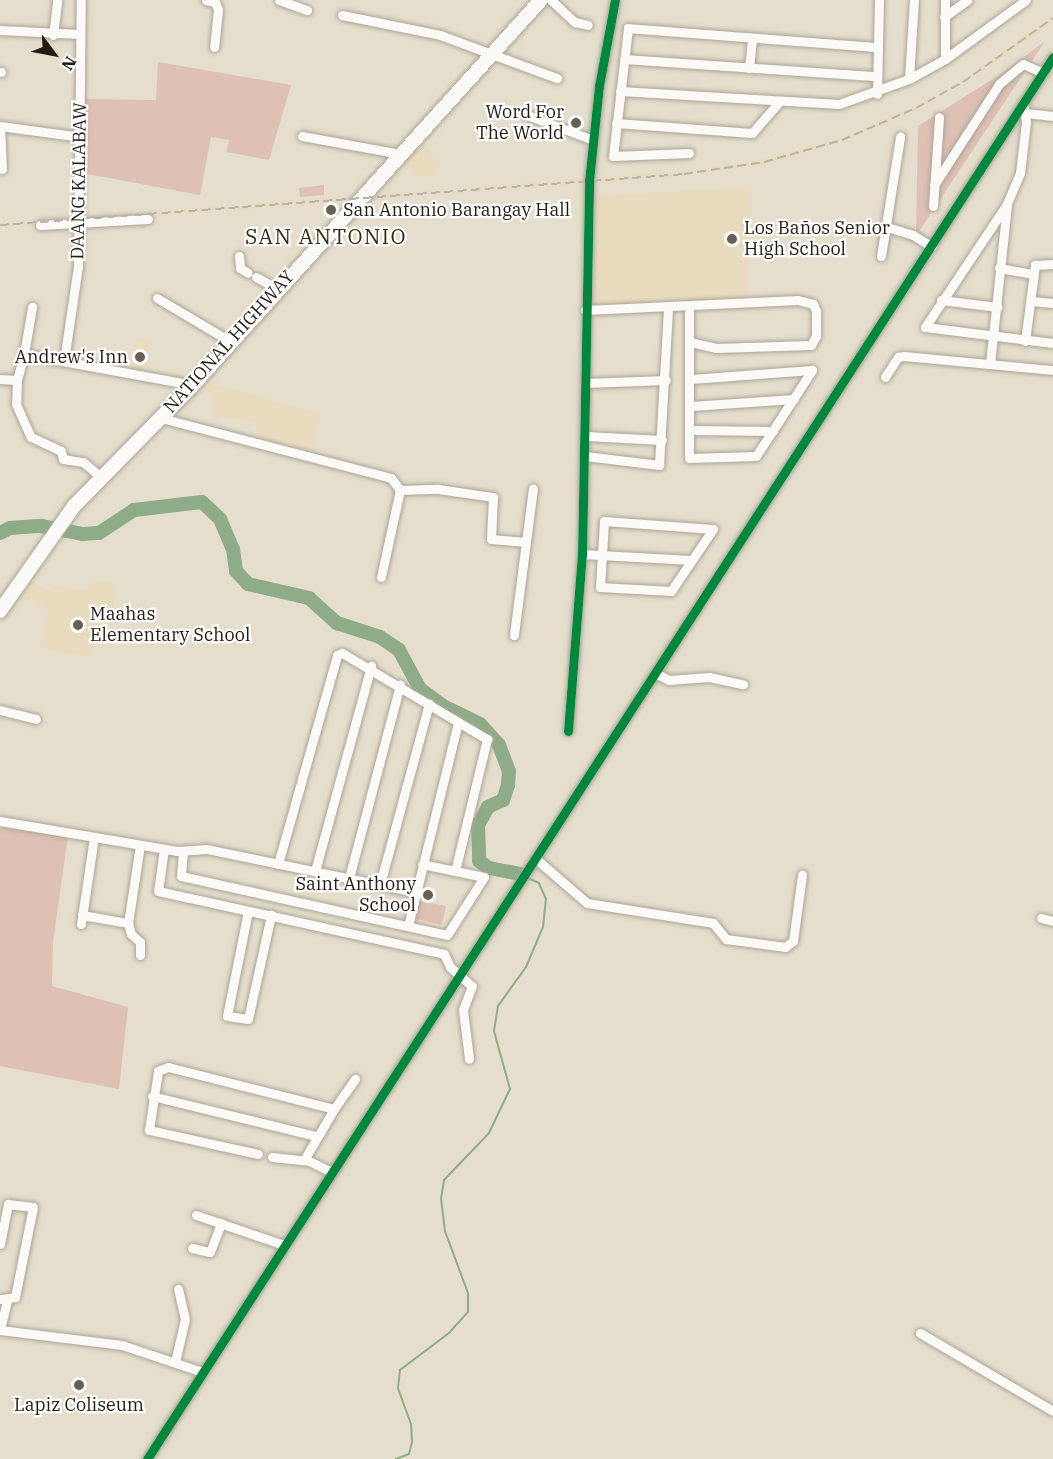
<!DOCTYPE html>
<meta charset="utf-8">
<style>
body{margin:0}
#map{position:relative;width:1053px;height:1459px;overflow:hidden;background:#e6decc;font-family:"IBM Plex Serif",serif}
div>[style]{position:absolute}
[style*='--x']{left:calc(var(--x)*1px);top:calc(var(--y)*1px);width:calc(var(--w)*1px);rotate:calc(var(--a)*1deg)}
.built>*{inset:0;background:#e9dcbe}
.green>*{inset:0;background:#dec0b4}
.stream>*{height:2px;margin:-1px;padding:0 1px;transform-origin:1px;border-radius:1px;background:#8eac87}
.river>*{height:14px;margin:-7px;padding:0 7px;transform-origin:7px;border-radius:7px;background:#8eac87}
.roads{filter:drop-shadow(0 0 2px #aba598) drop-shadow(0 0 2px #aba598)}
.minor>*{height:9px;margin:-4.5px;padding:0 4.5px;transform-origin:4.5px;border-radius:4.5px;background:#fbfaf7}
.primary>*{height:14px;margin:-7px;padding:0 7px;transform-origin:7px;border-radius:7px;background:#fbfaf7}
.rail>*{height:2px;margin-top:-1px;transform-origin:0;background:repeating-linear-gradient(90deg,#b6b4b0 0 9px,transparent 0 13.5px)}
.cycleway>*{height:9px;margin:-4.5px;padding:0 4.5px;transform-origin:4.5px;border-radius:4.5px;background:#00873e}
.dots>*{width:16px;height:16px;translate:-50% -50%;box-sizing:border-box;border:3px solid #fff;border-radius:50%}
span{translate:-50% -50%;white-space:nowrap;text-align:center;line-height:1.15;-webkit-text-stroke:4.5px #fff;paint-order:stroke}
.poi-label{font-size:18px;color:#211b10}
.right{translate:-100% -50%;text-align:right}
.left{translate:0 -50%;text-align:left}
.street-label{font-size:18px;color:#211b10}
.quarter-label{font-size:21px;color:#352a0f;letter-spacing:1.5px}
.north{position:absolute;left:24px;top:24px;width:60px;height:60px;-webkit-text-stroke:4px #fff;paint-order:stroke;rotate:122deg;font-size:16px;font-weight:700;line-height:24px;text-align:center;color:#211b10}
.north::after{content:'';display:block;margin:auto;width:21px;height:27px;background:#211b10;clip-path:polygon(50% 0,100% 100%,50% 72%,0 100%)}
</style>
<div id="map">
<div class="built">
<i style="clip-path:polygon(1053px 15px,1053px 22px,1010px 53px,917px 110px,843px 142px,765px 164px,684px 176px,0 228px,0 223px,684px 171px,764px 159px,841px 138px,915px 106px,962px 80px)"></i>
<i style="clip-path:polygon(421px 144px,440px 161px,433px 176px,418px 177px,403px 165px)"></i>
<i style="clip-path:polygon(751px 187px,746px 299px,594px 307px,598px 196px)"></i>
<i style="clip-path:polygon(136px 336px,152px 341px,143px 376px,130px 373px)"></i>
<i style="clip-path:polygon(209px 383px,320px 413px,310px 456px,257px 443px,259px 424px,212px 414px,217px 398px,203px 390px)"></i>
<i style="clip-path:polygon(30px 580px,50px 592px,52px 585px,88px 591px,90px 580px,115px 584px,110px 645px,94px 642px,91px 658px,41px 648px,48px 608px,21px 596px)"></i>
</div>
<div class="green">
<i style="clip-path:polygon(1045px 41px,916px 236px,918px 126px,1004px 72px)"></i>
<i style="clip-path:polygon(158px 62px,291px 85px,269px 160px,226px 152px,229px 140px,211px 137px,200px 195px,82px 173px,84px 99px,156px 100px)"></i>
<i style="clip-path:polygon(324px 185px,324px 195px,300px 197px,299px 188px)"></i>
<i style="clip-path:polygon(0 828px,68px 836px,53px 942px,52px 986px,128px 1007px,119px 1089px,0 1066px)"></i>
<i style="clip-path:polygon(416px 900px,446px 906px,442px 925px,412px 918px)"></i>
</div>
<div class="stream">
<i style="--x:396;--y:1459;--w:14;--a:-21"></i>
<i style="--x:409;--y:1454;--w:12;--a:-76"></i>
<i style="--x:412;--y:1442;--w:18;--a:-93"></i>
<i style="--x:411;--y:1424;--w:38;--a:-110"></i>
<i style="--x:398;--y:1388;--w:18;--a:-84"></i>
<i style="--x:400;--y:1370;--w:61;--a:-37.1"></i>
<i style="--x:449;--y:1333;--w:28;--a:-48"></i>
<i style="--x:468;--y:1312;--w:19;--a:-90"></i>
<i style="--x:468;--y:1293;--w:66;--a:-110.4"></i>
<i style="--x:445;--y:1231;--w:32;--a:-97"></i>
<i style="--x:441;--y:1199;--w:19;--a:-81"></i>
<i style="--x:444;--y:1180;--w:65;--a:-46.2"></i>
<i style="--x:489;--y:1133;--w:49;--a:-64.5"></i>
<i style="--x:510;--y:1089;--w:60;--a:-105.4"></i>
<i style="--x:494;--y:1031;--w:25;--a:-81"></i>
<i style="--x:498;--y:1006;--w:48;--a:-54.3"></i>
<i style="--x:526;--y:967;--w:43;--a:-67"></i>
<i style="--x:543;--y:927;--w:28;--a:-84"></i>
<i style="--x:546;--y:899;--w:17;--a:-114"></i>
<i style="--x:539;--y:883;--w:12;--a:-156"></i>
</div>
<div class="river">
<i style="--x:0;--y:533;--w:11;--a:-27"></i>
<i style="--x:10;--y:528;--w:31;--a:-4"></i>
<i style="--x:41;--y:526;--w:43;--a:10.8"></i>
<i style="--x:83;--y:534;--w:16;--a:-4"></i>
<i style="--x:99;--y:533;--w:42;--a:-33.3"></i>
<i style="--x:134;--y:510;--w:68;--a:-6.7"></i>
<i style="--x:202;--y:502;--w:25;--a:43"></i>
<i style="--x:220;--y:519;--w:33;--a:67"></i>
<i style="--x:233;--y:549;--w:22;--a:82"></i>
<i style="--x:236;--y:571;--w:18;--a:47"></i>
<i style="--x:248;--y:584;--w:63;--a:12.9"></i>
<i style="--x:309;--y:598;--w:38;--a:42"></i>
<i style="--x:337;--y:623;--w:45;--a:18"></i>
<i style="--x:380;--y:637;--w:23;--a:34"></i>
<i style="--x:399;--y:650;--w:44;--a:61.7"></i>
<i style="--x:420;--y:689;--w:29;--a:36"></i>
<i style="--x:443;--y:706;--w:41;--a:25.9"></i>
<i style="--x:480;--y:724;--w:28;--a:48"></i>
<i style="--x:499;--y:745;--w:28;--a:69"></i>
<i style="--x:509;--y:771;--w:14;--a:94"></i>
<i style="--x:508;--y:785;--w:16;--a:108"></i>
<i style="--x:503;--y:800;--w:17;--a:155"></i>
<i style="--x:488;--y:807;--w:21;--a:119"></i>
<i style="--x:478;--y:825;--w:36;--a:88"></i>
<i style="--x:479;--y:861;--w:12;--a:35"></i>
<i style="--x:489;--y:868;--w:32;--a:11"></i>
</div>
<div class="roads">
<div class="minor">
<i style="--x:206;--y:0;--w:9;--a:13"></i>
<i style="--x:215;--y:2;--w:9;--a:69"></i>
<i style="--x:218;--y:10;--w:37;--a:96"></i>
<i style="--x:279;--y:0;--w:30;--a:20"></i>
<i style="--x:551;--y:0;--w:33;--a:43"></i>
<i style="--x:575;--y:22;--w:13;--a:13"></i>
<i style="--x:342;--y:15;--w:100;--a:11.5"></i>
<i style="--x:440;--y:35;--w:125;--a:20.2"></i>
<i style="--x:944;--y:17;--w:29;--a:-36"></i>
<i style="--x:0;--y:30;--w:80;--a:2.9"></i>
<i style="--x:53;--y:35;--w:35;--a:-83"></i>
<i style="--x:624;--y:59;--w:253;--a:3.9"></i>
<i style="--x:945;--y:59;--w:59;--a:-90"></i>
<i style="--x:749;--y:68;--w:29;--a:-84"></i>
<i style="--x:0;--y:72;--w:1;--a:0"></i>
<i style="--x:909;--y:79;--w:79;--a:-86.4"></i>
<i style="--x:620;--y:91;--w:219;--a:3.4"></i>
<i style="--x:839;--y:104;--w:74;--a:-19.7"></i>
<i style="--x:909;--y:79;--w:41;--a:-29.1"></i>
<i style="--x:945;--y:59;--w:100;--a:-36.1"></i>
<i style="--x:877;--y:94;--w:94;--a:-88.8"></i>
<i style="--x:1023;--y:103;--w:19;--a:81"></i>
<i style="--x:1026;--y:122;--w:51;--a:96.7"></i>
<i style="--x:1020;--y:173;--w:34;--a:113"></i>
<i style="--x:1007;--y:204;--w:148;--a:123.7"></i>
<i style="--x:925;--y:327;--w:129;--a:7.1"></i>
<i style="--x:1025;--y:113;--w:28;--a:6"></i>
<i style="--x:527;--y:115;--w:71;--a:20.7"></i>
<i style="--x:616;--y:123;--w:136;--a:4.2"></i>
<i style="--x:752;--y:133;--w:40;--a:-49"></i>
<i style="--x:0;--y:126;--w:82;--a:7.7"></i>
<i style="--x:0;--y:126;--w:43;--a:87.3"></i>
<i style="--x:302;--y:136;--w:101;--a:10.3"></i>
<i style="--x:689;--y:153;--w:76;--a:177.7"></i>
<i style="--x:613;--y:156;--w:129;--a:-83.3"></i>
<i style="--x:628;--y:28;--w:250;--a:4.4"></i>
<i style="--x:934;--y:185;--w:120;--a:-57.2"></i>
<i style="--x:999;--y:84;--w:31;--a:-40"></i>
<i style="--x:1023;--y:64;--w:22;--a:24"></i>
<i style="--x:933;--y:206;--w:89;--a:-86.1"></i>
<i style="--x:40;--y:225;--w:108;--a:-3.2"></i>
<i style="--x:887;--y:227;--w:27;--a:17"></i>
<i style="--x:913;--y:235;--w:22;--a:32"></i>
<i style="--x:239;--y:256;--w:12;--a:85"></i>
<i style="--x:240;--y:268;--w:9;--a:32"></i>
<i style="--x:881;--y:256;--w:121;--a:-80.9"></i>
<i style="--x:999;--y:268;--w:35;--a:10"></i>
<i style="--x:256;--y:277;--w:25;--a:29"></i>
<i style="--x:157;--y:298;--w:86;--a:30.7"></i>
<i style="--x:941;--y:300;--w:57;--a:7"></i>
<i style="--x:1031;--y:301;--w:22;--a:5"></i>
<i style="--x:689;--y:308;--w:150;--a:90"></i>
<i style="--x:689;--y:458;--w:67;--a:-1.7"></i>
<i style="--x:756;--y:456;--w:103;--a:-56.9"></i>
<i style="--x:585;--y:310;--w:213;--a:-2.7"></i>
<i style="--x:798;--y:300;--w:16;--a:15"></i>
<i style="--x:813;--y:304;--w:8;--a:67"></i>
<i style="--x:816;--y:311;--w:25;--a:90"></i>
<i style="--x:816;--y:336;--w:10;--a:119"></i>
<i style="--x:811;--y:345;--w:95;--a:178.2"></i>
<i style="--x:716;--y:348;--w:26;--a:-167"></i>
<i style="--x:1025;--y:341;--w:77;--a:-82.5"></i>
<i style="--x:1035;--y:265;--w:18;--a:-3"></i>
<i style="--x:24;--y:354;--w:48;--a:-80.3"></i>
<i style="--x:64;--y:360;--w:95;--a:-81.5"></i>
<i style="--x:78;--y:266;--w:266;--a:-89.4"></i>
<i style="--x:990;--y:364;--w:159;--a:-83.9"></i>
<i style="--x:885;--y:377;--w:24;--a:-57"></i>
<i style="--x:898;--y:357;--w:6;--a:-9"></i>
<i style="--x:904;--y:356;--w:150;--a:5.4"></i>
<i style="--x:0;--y:379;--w:17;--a:3"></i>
<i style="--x:17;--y:380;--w:27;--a:-75"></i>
<i style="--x:24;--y:354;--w:172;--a:10.4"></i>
<i style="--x:691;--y:379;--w:121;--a:-4.3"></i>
<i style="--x:17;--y:380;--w:24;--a:92"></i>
<i style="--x:16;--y:404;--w:36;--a:66"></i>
<i style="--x:31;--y:437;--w:33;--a:25"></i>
<i style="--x:61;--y:451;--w:8;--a:76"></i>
<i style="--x:63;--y:459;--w:20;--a:9"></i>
<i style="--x:83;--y:462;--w:23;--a:40"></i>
<i style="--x:585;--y:383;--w:81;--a:-2.1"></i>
<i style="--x:691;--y:406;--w:103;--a:-3.9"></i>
<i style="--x:161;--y:418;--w:238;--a:14.6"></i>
<i style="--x:391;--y:478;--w:15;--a:53"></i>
<i style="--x:400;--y:490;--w:38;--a:-2"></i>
<i style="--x:438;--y:489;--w:56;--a:8.3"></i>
<i style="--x:493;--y:497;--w:42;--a:92.7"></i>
<i style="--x:491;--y:539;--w:35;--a:5"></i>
<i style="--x:526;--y:542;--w:94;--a:97.4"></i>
<i style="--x:691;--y:430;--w:82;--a:0.7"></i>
<i style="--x:586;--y:436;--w:76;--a:3"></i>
<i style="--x:585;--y:456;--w:75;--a:6.9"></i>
<i style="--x:659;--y:465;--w:156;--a:-86.7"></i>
<i style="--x:604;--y:521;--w:109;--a:4.2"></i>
<i style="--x:713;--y:529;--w:75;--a:124.1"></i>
<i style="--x:671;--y:591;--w:71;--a:-176.8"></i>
<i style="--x:600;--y:587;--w:66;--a:-86.5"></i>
<i style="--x:526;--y:542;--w:54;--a:-82.6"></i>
<i style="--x:582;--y:554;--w:109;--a:3.2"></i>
<i style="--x:381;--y:577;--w:89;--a:-77.7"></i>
<i style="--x:655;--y:673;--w:16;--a:27"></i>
<i style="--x:669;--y:680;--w:40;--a:-4.3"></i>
<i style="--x:709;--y:677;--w:35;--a:12"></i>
<i style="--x:0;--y:710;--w:37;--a:14"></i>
<i style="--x:568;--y:731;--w:178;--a:-85.5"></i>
<i style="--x:582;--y:554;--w:373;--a:-88.9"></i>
<i style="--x:589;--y:181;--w:96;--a:-84"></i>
<i style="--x:599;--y:86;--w:87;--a:-79.5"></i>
<i style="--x:0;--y:821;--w:180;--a:9.6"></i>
<i style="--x:177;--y:851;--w:30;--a:-4"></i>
<i style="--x:207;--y:849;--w:212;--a:11.7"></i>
<i style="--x:140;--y:845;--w:79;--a:98.7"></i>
<i style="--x:128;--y:923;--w:11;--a:75"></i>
<i style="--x:131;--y:934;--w:12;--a:42"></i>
<i style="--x:140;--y:942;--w:13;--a:90"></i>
<i style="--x:164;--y:849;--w:42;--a:98.1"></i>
<i style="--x:158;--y:891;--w:293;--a:12.4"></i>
<i style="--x:444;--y:954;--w:14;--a:65"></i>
<i style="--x:450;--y:967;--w:29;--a:41"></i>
<i style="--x:472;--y:986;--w:26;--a:111"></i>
<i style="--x:463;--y:1010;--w:49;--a:83"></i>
<i style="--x:183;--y:852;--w:24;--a:95"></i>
<i style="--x:181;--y:876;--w:272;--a:12.5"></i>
<i style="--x:447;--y:935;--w:69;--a:-57.5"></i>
<i style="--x:484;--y:877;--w:63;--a:-168.2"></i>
<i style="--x:536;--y:859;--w:67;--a:40.8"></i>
<i style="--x:587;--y:903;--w:128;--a:9"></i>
<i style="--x:713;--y:923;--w:21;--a:51"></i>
<i style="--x:726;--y:939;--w:60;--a:7.7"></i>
<i style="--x:785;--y:947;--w:10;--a:-37"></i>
<i style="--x:793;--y:941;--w:67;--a:-82.2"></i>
<i style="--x:278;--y:864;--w:217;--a:-74.2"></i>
<i style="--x:337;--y:655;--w:5;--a:-22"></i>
<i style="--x:342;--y:653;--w:169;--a:30.7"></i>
<i style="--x:487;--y:739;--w:136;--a:103.6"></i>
<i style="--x:315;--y:871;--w:213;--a:-74.7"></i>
<i style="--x:349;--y:878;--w:200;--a:-75.2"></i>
<i style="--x:380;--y:884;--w:187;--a:-74.8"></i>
<i style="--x:248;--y:911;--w:107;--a:101.3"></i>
<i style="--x:227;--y:1016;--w:21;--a:8"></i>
<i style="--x:248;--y:1019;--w:107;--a:-77.5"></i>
<i style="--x:82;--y:915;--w:47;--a:9.9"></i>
<i style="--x:1041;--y:918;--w:12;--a:14"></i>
<i style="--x:81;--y:924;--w:88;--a:-81.5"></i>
<i style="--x:408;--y:926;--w:209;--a:-76.2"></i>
<i style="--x:152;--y:1096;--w:169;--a:13.7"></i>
<i style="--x:334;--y:1109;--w:37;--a:-55"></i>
<i style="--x:258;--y:1154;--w:112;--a:-167.6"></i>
<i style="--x:149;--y:1130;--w:60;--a:-81.3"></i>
<i style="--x:158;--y:1071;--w:11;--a:-22"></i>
<i style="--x:168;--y:1067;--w:171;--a:14.2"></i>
<i style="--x:334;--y:1109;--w:59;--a:120.5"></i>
<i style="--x:272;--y:1157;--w:37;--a:6"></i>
<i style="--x:309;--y:1161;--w:25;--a:26"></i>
<i style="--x:196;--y:1215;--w:93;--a:18.8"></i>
<i style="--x:0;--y:1244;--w:41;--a:-78.7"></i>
<i style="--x:8;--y:1204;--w:25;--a:7"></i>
<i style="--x:33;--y:1207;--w:92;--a:101.3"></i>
<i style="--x:15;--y:1297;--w:15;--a:172"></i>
<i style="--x:192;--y:1248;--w:18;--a:13"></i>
<i style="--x:210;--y:1252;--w:31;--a:-69"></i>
<i style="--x:0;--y:1329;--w:29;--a:-76"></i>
<i style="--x:0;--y:1330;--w:123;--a:7"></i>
<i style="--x:122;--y:1345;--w:84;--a:18.6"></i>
<i style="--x:920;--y:1333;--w:154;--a:30.4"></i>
<i style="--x:175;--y:1362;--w:44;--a:-76.9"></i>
<i style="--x:185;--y:1319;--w:31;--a:-103"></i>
<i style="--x:147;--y:1459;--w:1669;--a:-57.13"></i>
</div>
<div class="primary">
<i style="--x:0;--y:611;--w:128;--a:-54.8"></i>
<i style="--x:74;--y:506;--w:170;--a:-45.5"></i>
<i style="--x:193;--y:385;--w:519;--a:-47.89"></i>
</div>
</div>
<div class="rail">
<i style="--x:0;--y:225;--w:686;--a:-4.26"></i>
<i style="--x:684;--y:174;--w:81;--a:-8.5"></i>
<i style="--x:764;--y:162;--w:81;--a:-15.8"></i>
<i style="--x:842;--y:140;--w:81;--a:-23.4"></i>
<i style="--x:916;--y:108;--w:54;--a:-29"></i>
<i style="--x:963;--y:82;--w:110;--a:-35.4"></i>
</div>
<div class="cycleway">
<i style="--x:568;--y:731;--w:178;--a:-85.5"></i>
<i style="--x:582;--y:554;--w:373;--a:-88.9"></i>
<i style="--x:589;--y:181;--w:96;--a:-84"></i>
<i style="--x:599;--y:86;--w:87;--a:-79.5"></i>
<i style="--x:147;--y:1459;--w:1669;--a:-57.13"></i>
</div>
<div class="dots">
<i style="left:576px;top:123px;background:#665f52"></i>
<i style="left:331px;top:210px;background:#665f52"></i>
<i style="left:732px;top:239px;background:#665f52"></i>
<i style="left:140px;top:357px;background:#665f52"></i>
<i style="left:78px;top:625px;background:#665f52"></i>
<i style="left:428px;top:895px;background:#665f52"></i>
<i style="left:79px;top:1385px;background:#665f52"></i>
</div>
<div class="poi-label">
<span class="right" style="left:564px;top:123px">Word For<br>The World</span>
<span class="left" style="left:343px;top:210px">San Antonio Barangay Hall</span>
<span class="left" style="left:744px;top:239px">Los Baños Senior<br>High School</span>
<span class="right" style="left:128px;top:357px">Andrew's Inn</span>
<span class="left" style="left:90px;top:625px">Maahas<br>Elementary School</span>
<span class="right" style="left:416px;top:895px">Saint Anthony<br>School</span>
<span style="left:79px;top:1405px">Lapiz Coliseum</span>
</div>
<div class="street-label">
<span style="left:79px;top:181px;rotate:-89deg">DAANG KALABAW</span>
<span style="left:229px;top:342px;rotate:-48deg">NATIONAL HIGHWAY</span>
</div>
<div class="quarter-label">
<span style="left:326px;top:236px">SAN ANTONIO</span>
</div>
<div class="north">N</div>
</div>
